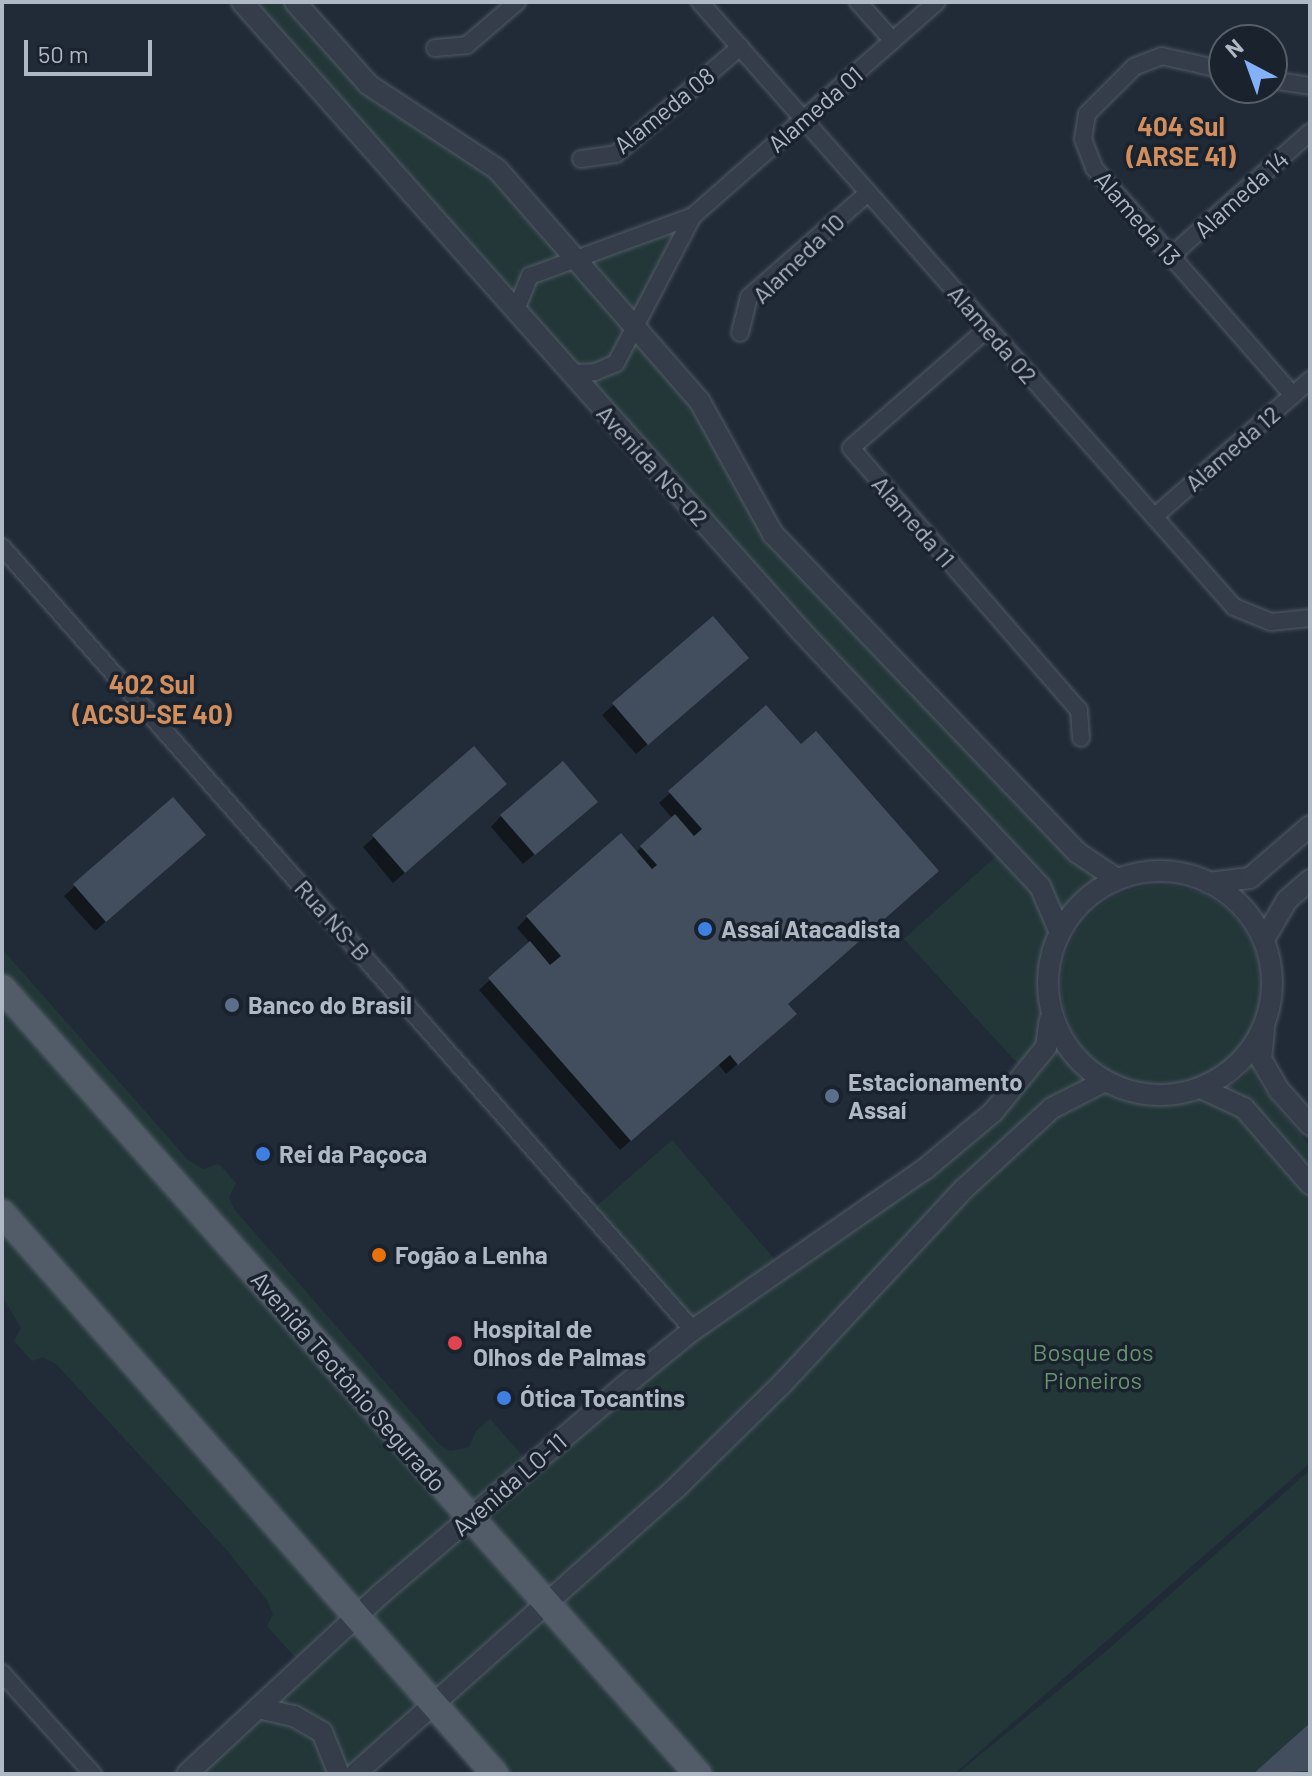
<!DOCTYPE html>
<meta charset="utf-8">
<style>
body{margin:0}
#map{position:relative;width:1312px;height:1776px;overflow:hidden;background:#212b38;font-family:Barlow,sans-serif}
div>[style]{position:absolute}
[style*='--x']{left:calc(var(--x)*1px);top:calc(var(--y)*1px);width:calc(var(--w)*1px);rotate:calc(var(--a)*1deg)}
.green>*{inset:0;background:#233739}
.round{border-radius:50%}
.shadow>*{inset:0;background:#0007}
.building>*{inset:0;background:#424e5d}
.roads{filter:drop-shadow(0 0 2px #525b66) drop-shadow(0 0 2px #525b66)}
.minor>*{height:16px;margin:-8px;padding:0 8px;transform-origin:8px;border-radius:8px;background:#343d49}
.tertiary>*{height:20px;margin:-10px;padding:0 10px;transform-origin:10px;border-radius:10px;background:#343d49}
.tertiary>.ring{margin:-10px;padding:0;box-sizing:content-box;background:none;border:20px solid #343d49;border-radius:50%}
.primary>*{height:26px;margin:-13px;padding:0 13px;transform-origin:13px;border-radius:13px;background:#525c69}
.dots>*{width:22px;height:22px;translate:-50% -50%;box-sizing:border-box;border:4px solid #1a222d;border-radius:50%}
span{translate:-50% -50%;white-space:nowrap;text-align:center;line-height:1.15;-webkit-text-stroke:7px #1a222d;paint-order:stroke}
.street-label{font-size:24px;color:#afb8c5}
.poi-label{font-size:24px;color:#afb8c5;font-weight:700}
.left{translate:0 -50%;text-align:left}
.park-label{font-size:24px;color:#679571}
.neighbourhood-label{font-size:26px;color:#d28f5d;font-weight:700}
.frame{position:absolute;inset:0;border:4px solid #afb8c5;pointer-events:none}
.north{position:absolute;left:1208px;top:24px;width:80px;height:80px;box-sizing:border-box;background:#1a222d;border:2px solid #565e6a;border-radius:50%;rotate:319deg;font-size:22px;font-weight:700;line-height:32px;text-align:center;color:#afb8c5}
.north::after{content:'';display:block;margin:auto;width:28px;height:36px;background:#83b0f6;clip-path:polygon(50% 0,100% 100%,50% 72%,0 100%)}
.scale{position:absolute;left:24px;top:40px;width:128px;height:36px;box-sizing:border-box;border:4px solid #afb8c5;border-top:0;padding-left:10px;font-size:24px;line-height:28px;white-space:nowrap;color:#afb8c5;-webkit-text-stroke:6px #1a222d;paint-order:stroke}
</style>
<div id="map">
<div class="green">
<i style="clip-path:polygon(242px 2px,295px 2px,369px 85px,497px 169px,576px 259px,693px 216px,637px 330px,700px 402px,773px 534px,1115px 878px,1058px 928px,1047px 977px,1050px 1020px,1077px 1059px,1103px 1082px,1142px 1094px,1205px 1090px,1244px 1108px,1310px 1182px,1310px 1463px,954px 1774px,494px 1774px,435px 1707px,356px 1774px,187px 1774px,303px 1666px,267px 1626px,273px 1614px,267px 1600px,225px 1548px,56px 1364px,43px 1357px,32px 1361px,14px 1341px,21px 1328px,2px 1296px,2px 949px,188px 1160px,203px 1169px,219px 1164px,236px 1183px,229px 1198px,234px 1209px,440px 1445px,450px 1451px,469px 1447px,476px 1431px,490px 1419px,531px 1465px,693px 1330px,590px 1212px,672px 1140px,783px 1269px,1028px 1075px,904px 939px,1004px 849px)"></i>
<i class="round" style="left:1061px;top:885px;width:200px;height:200px"></i>
<i style="clip-path:polygon(1252px 1062px,1262px 1088px,1310px 1146px,1310px 1168px,1265px 1118px,1220px 1091px,1243px 1078px)"></i>
<i style="clip-path:polygon(1310px 1470px,1310px 1774px,957px 1774px,1110px 1648px)"></i>
</div>
<div class="shadow">
<i style="clip-path:polygon(713px 618px,736px 668px,636px 754px,602px 715px)"></i>
<i style="clip-path:polygon(766px 708px,783px 1024px,726px 1074px,718px 1064px,620px 1150px,479px 990px,530px 943px,517px 928px,527px 917px,635px 853px,673px 819px,659px 803px)"></i>
<i style="clip-path:polygon(474px 749px,494px 795px,393px 883px,363px 847px)"></i>
<i style="clip-path:polygon(584px 812px,523px 864px,491px 827px,501px 816px)"></i>
<i style="clip-path:polygon(192px 846px,95px 931px,64px 896px,75px 886px)"></i>
<i style="clip-path:polygon(1310px 1726px,1310px 1770px,1256px 1774px)"></i>
</div>
<div class="building">
<i style="clip-path:polygon(713px 616px,749px 658px,648px 745px,612px 703px)"></i>
<i style="clip-path:polygon(766px 705px,801px 744px,816px 731px,939px 871px,788px 1004px,797px 1014px,738px 1065px,730px 1055px,631px 1141px,488px 978px,530px 941px,550px 965px,561px 956px,526px 916px,621px 833px,652px 869px,657px 865px,640px 846px,675px 814px,694px 836px,702px 829px,668px 791px)"></i>
<i style="clip-path:polygon(474px 746px,507px 784px,405px 873px,372px 835px)"></i>
<i style="clip-path:polygon(563px 761px,598px 802px,535px 855px,500px 815px)"></i>
<i style="clip-path:polygon(173px 797px,206px 835px,106px 922px,73px 884px)"></i>
<i style="clip-path:polygon(1310px 1723px,1310px 1771px,1253px 1774px)"></i>
</div>
<div class="roads">
<div class="minor">
<i style="--x:700;--y:2;--w:807;--a:48.57"></i>
<i style="--x:1234;--y:607;--w:40;--a:22"></i>
<i style="--x:1271;--y:622;--w:39;--a:-6"></i>
<i style="--x:858;--y:2;--w:52;--a:48.1"></i>
<i style="--x:435;--y:48;--w:32;--a:-5"></i>
<i style="--x:467;--y:45;--w:66;--a:-40.7"></i>
<i style="--x:1224;--y:70;--w:64;--a:-167.3"></i>
<i style="--x:1162;--y:56;--w:30;--a:159"></i>
<i style="--x:1134;--y:67;--w:66;--a:135"></i>
<i style="--x:1087;--y:114;--w:25;--a:99"></i>
<i style="--x:1083;--y:139;--w:31;--a:69"></i>
<i style="--x:1094;--y:168;--w:302;--a:48.8"></i>
<i style="--x:1272;--y:80;--w:38;--a:9"></i>
<i style="--x:581;--y:159;--w:35;--a:-8"></i>
<i style="--x:616;--y:154;--w:164;--a:-40.8"></i>
<i style="--x:1171;--y:256;--w:186;--a:-41.7"></i>
<i style="--x:516;--y:310;--w:37;--a:-68"></i>
<i style="--x:530;--y:276;--w:174;--a:-20.2"></i>
<i style="--x:693;--y:216;--w:325;--a:-41.3"></i>
<i style="--x:988;--y:328;--w:182;--a:138.8"></i>
<i style="--x:851;--y:448;--w:347;--a:49"></i>
<i style="--x:1079;--y:710;--w:28;--a:86"></i>
<i style="--x:740;--y:333;--w:37;--a:-76"></i>
<i style="--x:749;--y:297;--w:158;--a:-41.2"></i>
<i style="--x:571;--y:373;--w:24;--a:-2"></i>
<i style="--x:595;--y:372;--w:23;--a:-23"></i>
<i style="--x:616;--y:363;--w:166;--a:-62.4"></i>
<i style="--x:1154;--y:517;--w:208;--a:-41.3"></i>
<i style="--x:2;--y:547;--w:1044;--a:48.57"></i>
<i style="--x:2;--y:1673;--w:136;--a:48"></i>
</div>
<div class="tertiary">
<i style="--x:242;--y:2;--w:843;--a:48.37"></i>
<i style="--x:802;--y:632;--w:348;--a:46.9"></i>
<i style="--x:1040;--y:886;--w:46;--a:66.8"></i>
<i style="--x:295;--y:2;--w:111;--a:48.3"></i>
<i style="--x:369;--y:85;--w:153;--a:33.3"></i>
<i style="--x:497;--y:169;--w:309;--a:48.9"></i>
<i style="--x:700;--y:402;--w:151;--a:61.1"></i>
<i style="--x:773;--y:534;--w:441;--a:46.3"></i>
<i style="--x:1078;--y:853;--w:45;--a:34"></i>
<i class="ring" style="left:1048px;top:871px;width:204px;height:204px"></i>
<i style="--x:1209;--y:883;--w:41;--a:-7"></i>
<i style="--x:1250;--y:878;--w:79;--a:-40.9"></i>
<i style="--x:1266;--y:936;--w:42;--a:-59.7"></i>
<i style="--x:1287;--y:900;--w:30;--a:-41"></i>
<i style="--x:1264;--y:1030;--w:29;--a:96"></i>
<i style="--x:1261;--y:1059;--w:36;--a:60"></i>
<i style="--x:1279;--y:1090;--w:47;--a:48.5"></i>
<i style="--x:1205;--y:1090;--w:43;--a:24.8"></i>
<i style="--x:1244;--y:1108;--w:101;--a:49"></i>
<i style="--x:258;--y:1708;--w:37;--a:13"></i>
<i style="--x:294;--y:1716;--w:32;--a:30"></i>
<i style="--x:322;--y:1732;--w:45;--a:68"></i>
<i style="--x:187;--y:1774;--w:267;--a:-42.9"></i>
<i style="--x:383;--y:1592;--w:316;--a:-40.5"></i>
<i style="--x:623;--y:1387;--w:90;--a:-39.2"></i>
<i style="--x:693;--y:1330;--w:282;--a:-34.8"></i>
<i style="--x:925;--y:1169;--w:89;--a:-40"></i>
<i style="--x:993;--y:1112;--w:84;--a:-50.8"></i>
<i style="--x:1046;--y:1047;--w:27;--a:-82"></i>
<i style="--x:355;--y:1774;--w:426;--a:-41.7"></i>
<i style="--x:673;--y:1491;--w:153;--a:-44.5"></i>
<i style="--x:782;--y:1384;--w:268;--a:-47"></i>
<i style="--x:965;--y:1188;--w:118;--a:-42.6"></i>
<i style="--x:1052;--y:1108;--w:57;--a:-27"></i>
</div>
<div class="primary">
<i style="--x:2;--y:988;--w:1050;--a:48.48"></i>
<i style="--x:2;--y:1213;--w:747;--a:48.69"></i>
</div>
</div>
<div class="dots">
<i style="left:705px;top:929px;background:#3f7fe0"></i>
<i style="left:232px;top:1005px;background:#5c6f8a"></i>
<i style="left:832px;top:1096px;background:#5c6f8a"></i>
<i style="left:263px;top:1154px;background:#3f7fe0"></i>
<i style="left:379px;top:1255px;background:#e8710a"></i>
<i style="left:455px;top:1343px;background:#e0444e"></i>
<i style="left:504px;top:1398px;background:#3f7fe0"></i>
</div>
<div class="street-label">
<span style="left:815px;top:109px;rotate:-41deg">Alameda 01</span>
<span style="left:664px;top:110px;rotate:-39deg">Alameda 08</span>
<span style="left:1241px;top:194px;rotate:-42deg">Alameda 14</span>
<span style="left:1138px;top:218px;rotate:49deg">Alameda 13</span>
<span style="left:798px;top:258px;rotate:-44deg">Alameda 10</span>
<span style="left:993px;top:334px;rotate:49deg">Alameda 02</span>
<span style="left:1232px;top:448px;rotate:-41deg">Alameda 12</span>
<span style="left:653px;top:465px;rotate:48deg">Avenida NS-02</span>
<span style="left:914px;top:521px;rotate:49deg">Alameda 11</span>
<span style="left:333px;top:920px;rotate:48deg">Rua NS-B</span>
<span style="left:349px;top:1381px;rotate:49deg">Avenida Teotônio Segurado</span>
<span style="left:509px;top:1484px;rotate:-41deg">Avenida LO-11</span>
</div>
<div class="poi-label">
<span class="left" style="left:721px;top:929px">Assaí Atacadista</span>
<span class="left" style="left:248px;top:1005px">Banco do Brasil</span>
<span class="left" style="left:848px;top:1096px">Estacionamento<br>Assaí</span>
<span class="left" style="left:279px;top:1154px">Rei da Paçoca</span>
<span class="left" style="left:395px;top:1255px">Fogão a Lenha</span>
<span class="left" style="left:473px;top:1343px">Hospital de<br>Olhos de Palmas</span>
<span class="left" style="left:520px;top:1398px">Ótica Tocantins</span>
</div>
<div class="park-label">
<span style="left:1093px;top:1366px">Bosque dos<br>Pioneiros</span>
</div>
<div class="neighbourhood-label">
<span style="left:1181px;top:141px">404 Sul<br>(ARSE 41)</span>
<span style="left:152px;top:699px">402 Sul<br>(ACSU-SE 40)</span>
</div>
<div class="frame"></div>
<div class="north">N</div>
<div class="scale">50 m</div>
</div>
